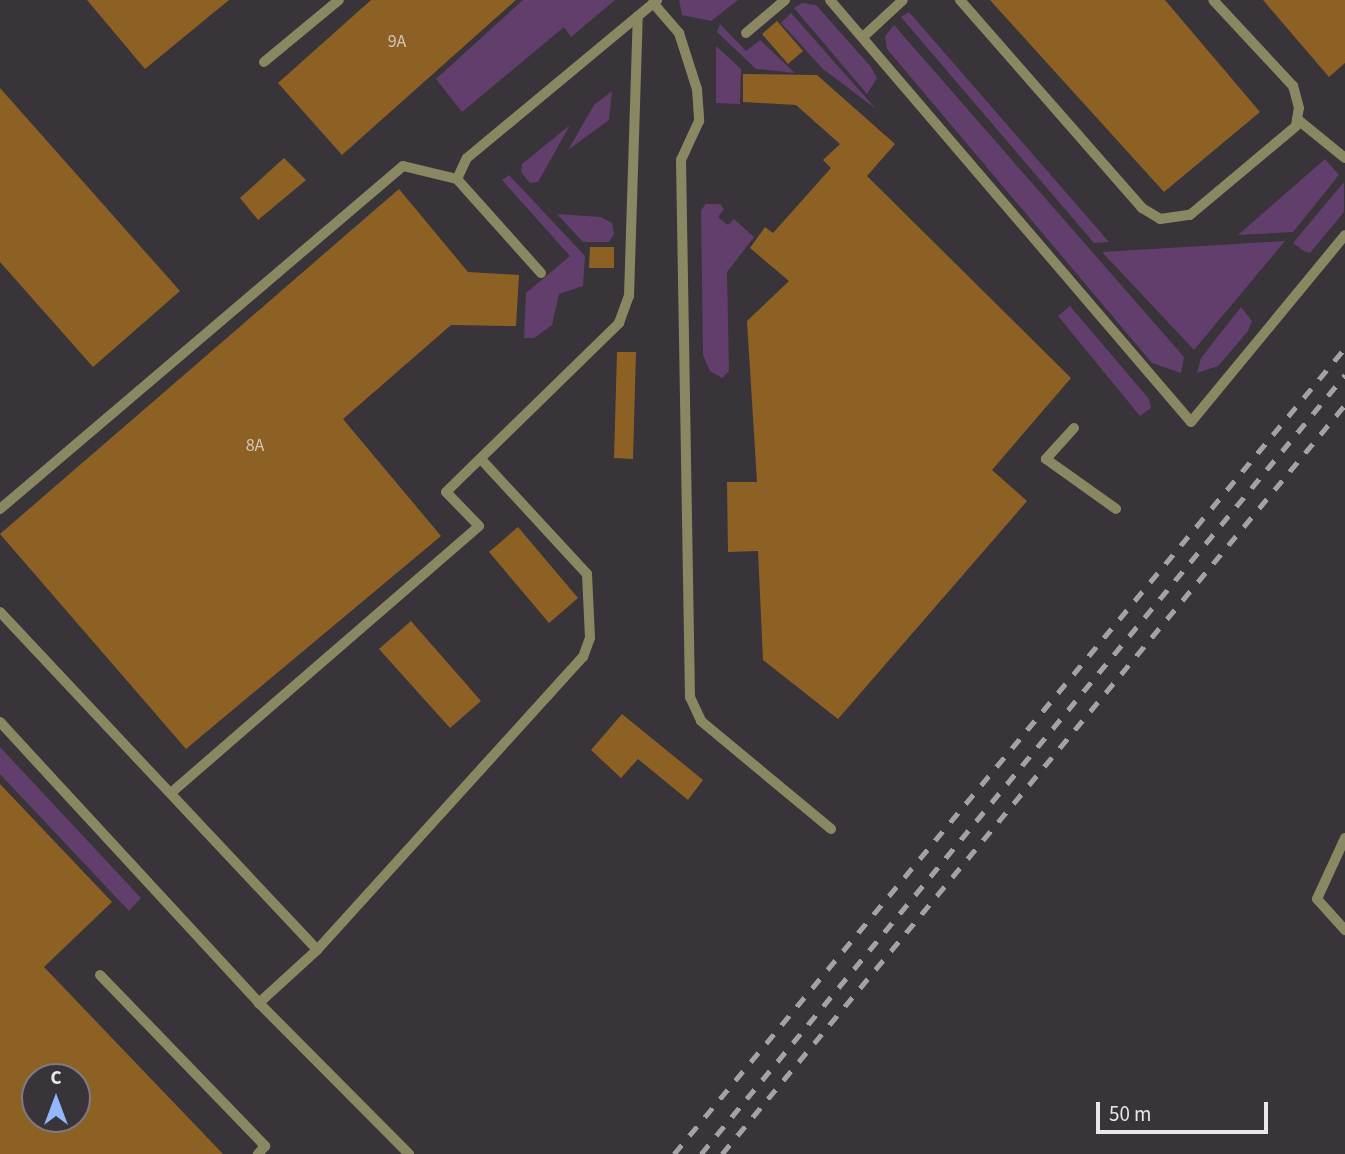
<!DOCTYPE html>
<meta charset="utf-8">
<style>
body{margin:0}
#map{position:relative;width:1345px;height:1154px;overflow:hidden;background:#38343a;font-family:"Source Sans 3",sans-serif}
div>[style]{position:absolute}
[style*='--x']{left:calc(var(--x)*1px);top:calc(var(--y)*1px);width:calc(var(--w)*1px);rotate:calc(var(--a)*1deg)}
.green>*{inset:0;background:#623e6c}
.building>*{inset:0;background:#8d6124}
.lane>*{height:10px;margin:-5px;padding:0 5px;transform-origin:5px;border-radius:5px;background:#8a8862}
.rail>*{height:5px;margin-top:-2.5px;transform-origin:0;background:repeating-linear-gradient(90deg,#a5a2a7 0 12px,transparent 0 24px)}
span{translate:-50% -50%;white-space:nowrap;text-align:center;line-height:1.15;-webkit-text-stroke:6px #38343a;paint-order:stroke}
.number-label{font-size:18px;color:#d3c6b9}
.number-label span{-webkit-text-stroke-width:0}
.north{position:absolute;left:21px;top:1063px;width:70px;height:70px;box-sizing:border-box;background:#38343a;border:2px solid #7f7c81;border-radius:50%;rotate:0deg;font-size:19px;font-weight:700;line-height:28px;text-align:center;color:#eae7eb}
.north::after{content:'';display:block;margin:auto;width:24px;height:32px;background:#92b7fd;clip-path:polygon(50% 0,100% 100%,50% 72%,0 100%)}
.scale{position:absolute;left:1096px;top:1102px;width:172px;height:32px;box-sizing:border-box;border:4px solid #eae7eb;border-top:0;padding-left:9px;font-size:21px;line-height:24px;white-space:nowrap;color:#eae7eb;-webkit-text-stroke:5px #38343a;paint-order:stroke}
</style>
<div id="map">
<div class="green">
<i style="clip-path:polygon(523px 0,615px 0,571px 37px,564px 27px,462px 112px,436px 79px)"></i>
<i style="clip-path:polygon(679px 0,738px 0,711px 21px,682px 15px)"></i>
<i style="clip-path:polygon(802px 3px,816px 5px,871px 67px,877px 78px,867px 94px,794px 8px)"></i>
<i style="clip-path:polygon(909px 12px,1109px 242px,1094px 243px,901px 17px)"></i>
<i style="clip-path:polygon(791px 13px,876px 109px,823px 69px,781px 23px)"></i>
<i style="clip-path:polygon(720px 24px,746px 51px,760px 40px,795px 73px,756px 69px,717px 32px)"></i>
<i style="clip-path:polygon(894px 25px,1184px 357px,1181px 373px,1152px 363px,887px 49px,885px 36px)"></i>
<i style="clip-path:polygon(716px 46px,741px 69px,740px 104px,716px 103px)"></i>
<i style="clip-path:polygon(612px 91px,609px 120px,568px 150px,594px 105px)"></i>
<i style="clip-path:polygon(570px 125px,538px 182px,530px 183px,521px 172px,522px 164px)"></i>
<i style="clip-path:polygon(1325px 159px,1339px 175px,1293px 232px,1238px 235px)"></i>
<i style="clip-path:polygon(509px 175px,585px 256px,583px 286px,559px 294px,552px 325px,534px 338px,524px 338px,526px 293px,570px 256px,502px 180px)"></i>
<i style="clip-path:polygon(1344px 182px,1344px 212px,1310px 253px,1304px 251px,1293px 243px)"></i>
<i style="clip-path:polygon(706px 204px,720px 204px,724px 209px,718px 217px,728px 225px,734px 219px,754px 237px,727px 272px,729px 371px,722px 378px,710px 371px,703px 355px,701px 210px)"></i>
<i style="clip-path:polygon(557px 214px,601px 217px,612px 223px,614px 234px,609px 242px,583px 242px)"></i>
<i style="clip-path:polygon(1285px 241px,1194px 350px,1102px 252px)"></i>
<i style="clip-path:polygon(1070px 306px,1149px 399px,1151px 408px,1140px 416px,1058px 316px)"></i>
<i style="clip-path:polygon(1241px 307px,1252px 321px,1248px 331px,1218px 366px,1197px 373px,1201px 358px)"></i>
<i style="clip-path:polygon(0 747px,141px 898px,129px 911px,0 774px)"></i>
</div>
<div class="building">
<i style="clip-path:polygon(87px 0,229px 0,145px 69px)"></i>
<i style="clip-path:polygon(371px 0,516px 0,342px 155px,278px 83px)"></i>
<i style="clip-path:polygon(990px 0,1165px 0,1260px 112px,1164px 192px)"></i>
<i style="clip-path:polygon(1263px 0,1345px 0,1345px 63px,1329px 77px)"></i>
<i style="clip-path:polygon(777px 21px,803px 51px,788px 64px,762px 34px)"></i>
<i style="clip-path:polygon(743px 74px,817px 75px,895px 144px,867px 176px,1071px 378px,992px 470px,1027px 501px,838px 719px,763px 660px,758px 551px,728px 552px,727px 482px,757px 482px,747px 321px,789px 281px,750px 248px,765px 227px,773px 233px,831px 168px,823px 160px,840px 144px,796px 105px,743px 102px)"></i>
<i style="clip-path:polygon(0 88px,180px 291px,93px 367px,0 262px)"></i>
<i style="clip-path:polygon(284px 158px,306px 180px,258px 220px,240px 198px)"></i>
<i style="clip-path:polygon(399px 189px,468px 272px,519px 275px,516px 326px,451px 325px,343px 419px,441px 536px,186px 749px,0 534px)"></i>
<i style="clip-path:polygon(590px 247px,614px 247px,614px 268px,589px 268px)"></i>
<i style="clip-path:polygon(617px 352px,636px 352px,633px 459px,614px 458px)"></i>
<i style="clip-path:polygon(518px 527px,578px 598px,549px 623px,489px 552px)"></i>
<i style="clip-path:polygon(411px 621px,481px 701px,450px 728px,379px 649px)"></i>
<i style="clip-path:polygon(622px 714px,703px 780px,688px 800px,638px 759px,621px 778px,591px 750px)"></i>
<i style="clip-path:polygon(evenodd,0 784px,112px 902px,44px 967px,223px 1154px,0 1154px,0 784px,35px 1077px,77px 1077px,77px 1119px,35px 1119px,35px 1077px)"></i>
</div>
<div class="lane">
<i style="--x:830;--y:0;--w:555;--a:49.45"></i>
<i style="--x:1191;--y:422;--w:242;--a:-50.5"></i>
<i style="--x:960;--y:0;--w:276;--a:48.8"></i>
<i style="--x:1142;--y:208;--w:21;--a:31"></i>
<i style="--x:1160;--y:219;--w:30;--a:-8"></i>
<i style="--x:1190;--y:215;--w:138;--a:-40"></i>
<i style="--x:1296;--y:126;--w:18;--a:-81"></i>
<i style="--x:1299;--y:108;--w:23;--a:-105"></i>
<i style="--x:1293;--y:86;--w:117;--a:-132.9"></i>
<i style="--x:653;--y:3;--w:40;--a:49"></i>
<i style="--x:679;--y:33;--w:59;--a:72.2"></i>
<i style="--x:697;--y:89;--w:32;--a:86"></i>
<i style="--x:699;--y:121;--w:43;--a:114.8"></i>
<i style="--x:681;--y:160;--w:537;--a:89.04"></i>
<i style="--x:690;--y:697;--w:26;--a:65"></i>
<i style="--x:701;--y:721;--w:169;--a:39.7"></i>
<i style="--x:746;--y:33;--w:51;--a:-40.2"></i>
<i style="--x:863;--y:37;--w:54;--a:-42.8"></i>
<i style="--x:264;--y:62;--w:97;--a:-39.6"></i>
<i style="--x:1297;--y:119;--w:62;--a:39.1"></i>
<i style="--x:541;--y:273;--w:126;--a:-131.8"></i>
<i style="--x:457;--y:179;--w:23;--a:-65"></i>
<i style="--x:467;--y:158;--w:247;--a:-39.7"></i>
<i style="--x:1074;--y:428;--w:42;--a:132.1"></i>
<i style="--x:1046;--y:459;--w:86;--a:35.5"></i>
<i style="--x:0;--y:509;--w:529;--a:-40.4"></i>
<i style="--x:403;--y:166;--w:56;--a:13.5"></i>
<i style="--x:0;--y:612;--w:463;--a:46.8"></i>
<i style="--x:317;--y:950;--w:79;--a:137.6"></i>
<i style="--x:0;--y:722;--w:382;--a:47.3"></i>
<i style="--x:259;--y:1003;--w:213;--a:45.2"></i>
<i style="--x:172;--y:792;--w:406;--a:-40.9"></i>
<i style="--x:479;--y:526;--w:47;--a:-134.1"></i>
<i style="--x:446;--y:492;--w:242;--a:-44.3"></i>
<i style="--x:619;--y:323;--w:29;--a:-70"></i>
<i style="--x:629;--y:296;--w:280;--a:-88.2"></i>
<i style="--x:1345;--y:838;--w:67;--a:114.7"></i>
<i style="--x:1317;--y:899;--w:42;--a:47.9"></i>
<i style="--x:317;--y:950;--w:396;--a:-47.8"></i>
<i style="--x:583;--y:657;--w:20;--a:-70"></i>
<i style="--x:590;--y:638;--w:64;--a:-92.7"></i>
<i style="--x:587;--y:574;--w:156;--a:-132.7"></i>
<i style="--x:100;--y:975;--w:238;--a:46"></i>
<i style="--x:265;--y:1146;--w:11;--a:131"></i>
</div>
<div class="rail">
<i style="--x:674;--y:1154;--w:1049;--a:-50.22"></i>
<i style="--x:701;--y:1154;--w:1011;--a:-50.42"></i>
<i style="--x:722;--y:1154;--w:974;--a:-50.25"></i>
</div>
<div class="number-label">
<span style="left:397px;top:42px">9А</span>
<span style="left:255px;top:446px">8А</span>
</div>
<div class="north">С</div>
<div class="scale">50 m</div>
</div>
